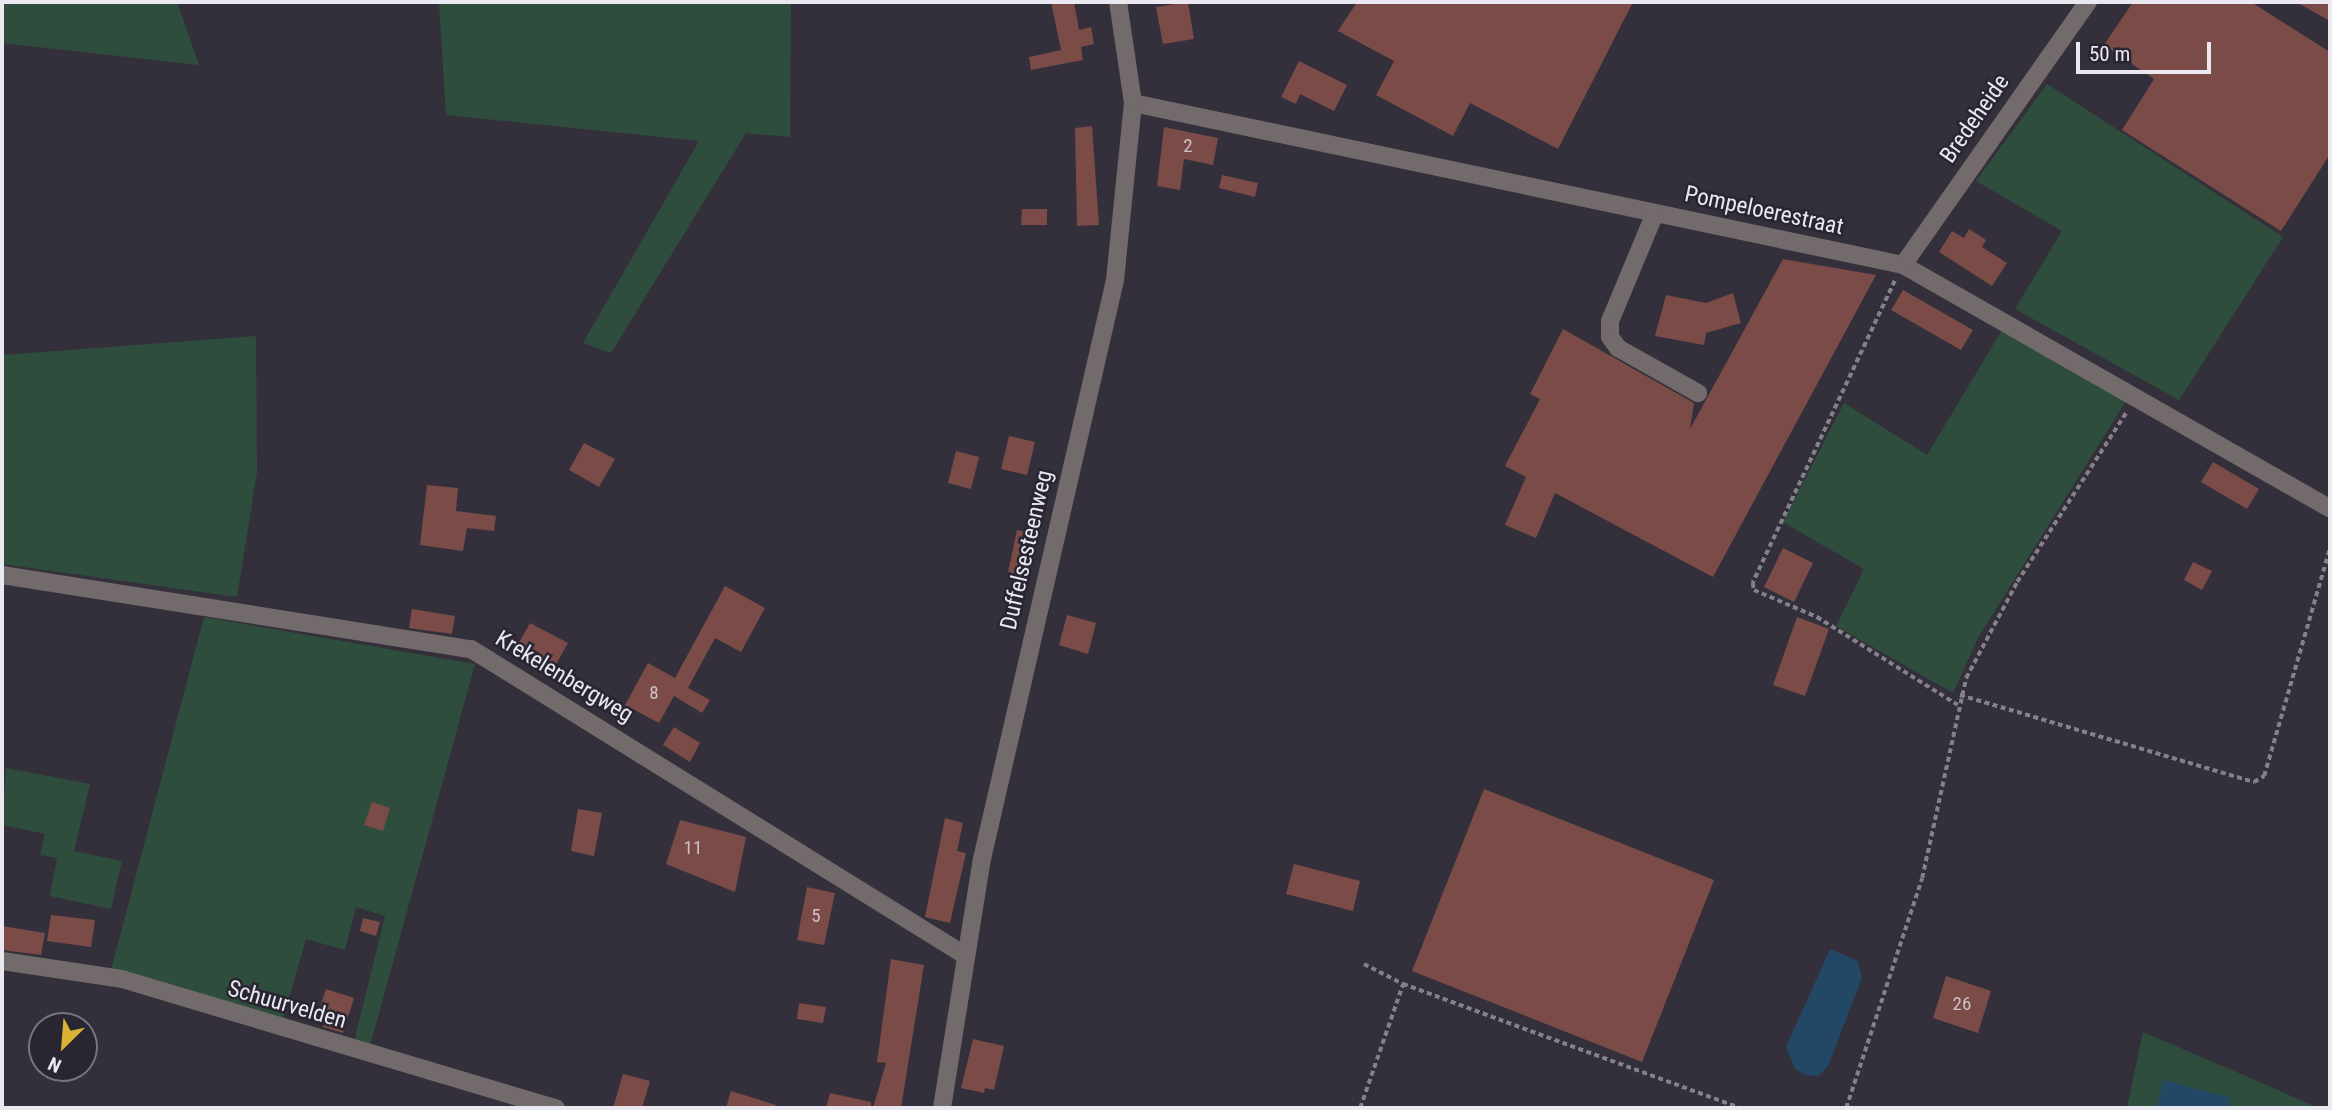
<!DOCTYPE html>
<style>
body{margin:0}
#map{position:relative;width:2332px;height:1110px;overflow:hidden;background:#33303c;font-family:"Roboto Condensed",sans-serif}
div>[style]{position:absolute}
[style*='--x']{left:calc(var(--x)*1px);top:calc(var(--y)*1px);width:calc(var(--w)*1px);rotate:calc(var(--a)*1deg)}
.green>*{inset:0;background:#2e4d3c}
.water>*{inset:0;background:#234865}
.building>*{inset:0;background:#7a4b47}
.path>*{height:3.5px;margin-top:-1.75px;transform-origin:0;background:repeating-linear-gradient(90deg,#84818c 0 5px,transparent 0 8.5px)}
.minor>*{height:18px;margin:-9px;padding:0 9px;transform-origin:9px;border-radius:9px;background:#726a6b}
span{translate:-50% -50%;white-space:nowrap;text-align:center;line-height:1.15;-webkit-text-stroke:5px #292632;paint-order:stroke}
.number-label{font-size:19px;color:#cec1c6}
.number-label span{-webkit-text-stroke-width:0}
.street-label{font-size:23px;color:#eae8f1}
.frame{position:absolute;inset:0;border:4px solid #eae8f1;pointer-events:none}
.north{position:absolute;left:28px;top:1012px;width:70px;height:70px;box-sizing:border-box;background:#292632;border:2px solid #76747e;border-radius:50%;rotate:205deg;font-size:19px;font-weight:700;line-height:28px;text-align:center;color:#eae8f1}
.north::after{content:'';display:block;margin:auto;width:24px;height:32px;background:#dab333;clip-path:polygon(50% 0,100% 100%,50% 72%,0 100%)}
.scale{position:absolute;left:2076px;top:42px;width:135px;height:32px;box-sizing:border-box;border:4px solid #eae8f1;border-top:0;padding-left:9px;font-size:21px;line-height:24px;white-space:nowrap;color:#eae8f1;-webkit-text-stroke:5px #292632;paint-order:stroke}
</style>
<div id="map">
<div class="green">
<i style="clip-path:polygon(2px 2px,177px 2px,199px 65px,2px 43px)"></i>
<i style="clip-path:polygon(439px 2px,791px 2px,790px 137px,746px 133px,611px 353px,583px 343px,699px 141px,446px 115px)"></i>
<i style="clip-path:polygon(2047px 84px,2283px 237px,2179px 400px,2015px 309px,2062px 231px,1976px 181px)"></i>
<i style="clip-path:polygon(2005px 325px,2128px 398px,1979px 636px,1953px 693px,1836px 626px,1864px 569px,1783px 522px,1844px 403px,1927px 455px)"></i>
<i style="clip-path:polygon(256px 336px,257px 472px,237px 597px,2px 564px,2px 355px)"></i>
<i style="clip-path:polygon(204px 617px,475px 664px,370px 1046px,354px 1041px,385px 916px,356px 907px,345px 950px,306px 939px,282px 1022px,111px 970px)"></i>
<i style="clip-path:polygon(6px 768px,90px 784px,74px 851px,122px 861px,111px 909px,50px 896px,57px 858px,40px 855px,45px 834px,2px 825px)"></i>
<i style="clip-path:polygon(2143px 1032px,2262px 1083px,2318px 1108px,2127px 1108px)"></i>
</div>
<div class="water">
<i style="clip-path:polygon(1830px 949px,1858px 961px,1862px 978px,1828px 1066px,1819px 1076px,1806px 1075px,1795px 1069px,1786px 1047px)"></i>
<i style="clip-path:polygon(2164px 1080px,2230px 1098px,2228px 1108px,2156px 1108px)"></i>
</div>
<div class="building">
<i style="clip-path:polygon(1051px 2px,1074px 2px,1079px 30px,1091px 27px,1094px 44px,1081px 47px,1083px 60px,1031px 70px,1029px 57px,1061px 50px)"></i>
<i style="clip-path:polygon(1188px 2px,1194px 39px,1163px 44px,1156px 7px)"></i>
<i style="clip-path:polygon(1357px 2px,1633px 2px,1558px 149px,1470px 103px,1453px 136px,1376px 95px,1394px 61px,1338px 31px)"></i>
<i style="clip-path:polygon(2133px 2px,2251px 2px,2330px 52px,2330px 154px,2281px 231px,2122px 130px,2154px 79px,2104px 45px)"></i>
<i style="clip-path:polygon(2296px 2px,2330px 2px,2330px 21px)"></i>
<i style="clip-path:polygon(1299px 61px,1347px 85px,1334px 111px,1300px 94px,1296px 104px,1281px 97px)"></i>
<i style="clip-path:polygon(1092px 126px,1099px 225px,1077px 226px,1075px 128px)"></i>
<i style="clip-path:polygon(1164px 127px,1218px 138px,1213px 165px,1184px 159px,1180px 190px,1157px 186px)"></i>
<i style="clip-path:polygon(1222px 175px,1258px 183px,1255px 197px,1219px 188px)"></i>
<i style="clip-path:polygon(1022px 209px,1047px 209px,1047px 225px,1021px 225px)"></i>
<i style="clip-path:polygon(1969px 229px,1986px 240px,1982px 247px,2007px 263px,1992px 286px,1939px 252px,1952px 231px,1964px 238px)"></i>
<i style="clip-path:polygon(1783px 259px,1876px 275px,1713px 577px,1555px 493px,1536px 538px,1505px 525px,1526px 477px,1505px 466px,1540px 399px,1530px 394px,1563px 329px,1694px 403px,1690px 429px)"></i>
<i style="clip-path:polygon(1903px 290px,1973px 330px,1961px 350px,1891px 310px)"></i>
<i style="clip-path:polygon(1733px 293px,1741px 323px,1706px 333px,1704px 345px,1655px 336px,1666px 295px,1706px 303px)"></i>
<i style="clip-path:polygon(1009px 436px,1035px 442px,1027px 475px,1001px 469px)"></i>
<i style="clip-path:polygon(584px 443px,615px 459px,599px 487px,569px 470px)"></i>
<i style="clip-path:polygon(956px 451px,979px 457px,971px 489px,948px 483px)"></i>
<i style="clip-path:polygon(2213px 462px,2259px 489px,2247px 509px,2201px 482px)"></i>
<i style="clip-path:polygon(427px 485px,458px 488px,456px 511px,496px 516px,494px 531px,467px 528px,463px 551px,420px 545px)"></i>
<i style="clip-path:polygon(1017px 530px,1036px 534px,1024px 576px,1008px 572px)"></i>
<i style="clip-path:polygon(1783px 548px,1813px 563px,1794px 602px,1764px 587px)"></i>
<i style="clip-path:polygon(2193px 562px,2212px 571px,2202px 590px,2184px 580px)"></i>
<i style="clip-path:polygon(725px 586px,765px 608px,741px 652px,715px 638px,688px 688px,710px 700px,702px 713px,674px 696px,659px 723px,625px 705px,648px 663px,675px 678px)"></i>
<i style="clip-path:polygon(412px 609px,455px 616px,452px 634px,409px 628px)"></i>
<i style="clip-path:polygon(1067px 615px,1096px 623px,1088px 654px,1059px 645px)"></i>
<i style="clip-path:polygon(1797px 617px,1829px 629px,1805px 696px,1773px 685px)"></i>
<i style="clip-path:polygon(530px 623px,568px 643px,554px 668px,516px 648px)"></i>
<i style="clip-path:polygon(674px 727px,700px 743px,690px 762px,663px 745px)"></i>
<i style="clip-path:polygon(1484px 789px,1714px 880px,1642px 1062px,1412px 971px)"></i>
<i style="clip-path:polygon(372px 802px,390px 808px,383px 831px,364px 825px)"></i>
<i style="clip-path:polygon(578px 809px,602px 813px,594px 856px,571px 851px)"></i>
<i style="clip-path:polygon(945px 818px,963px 823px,957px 851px,966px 853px,950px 923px,925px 917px)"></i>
<i style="clip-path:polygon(680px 820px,746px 837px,735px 892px,666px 864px)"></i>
<i style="clip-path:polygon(1294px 864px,1360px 881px,1353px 911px,1286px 894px)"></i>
<i style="clip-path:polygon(807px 887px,835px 893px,824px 945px,797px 940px)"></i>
<i style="clip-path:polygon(51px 915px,95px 920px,91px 947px,47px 941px)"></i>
<i style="clip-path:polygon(363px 918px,380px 922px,376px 936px,360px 931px)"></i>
<i style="clip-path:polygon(2px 926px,45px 933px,41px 955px,2px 950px)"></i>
<i style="clip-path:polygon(891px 959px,924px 965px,901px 1108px,873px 1108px,886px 1063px,877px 1062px)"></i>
<i style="clip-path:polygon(1946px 976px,1991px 991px,1978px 1033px,1933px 1018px)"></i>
<i style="clip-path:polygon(326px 989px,354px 998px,343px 1033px,323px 1027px,327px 1016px,318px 1013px)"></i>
<i style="clip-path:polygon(799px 1003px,826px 1007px,823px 1023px,797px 1019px)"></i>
<i style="clip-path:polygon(973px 1039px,1004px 1046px,994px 1090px,985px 1088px,984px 1093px,961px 1088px)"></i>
<i style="clip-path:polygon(623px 1074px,650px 1081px,642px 1108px,613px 1108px)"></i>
<i style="clip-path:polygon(731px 1091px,776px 1105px,776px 1108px,726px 1108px)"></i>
<i style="clip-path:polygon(830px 1093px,871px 1102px,871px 1108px,826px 1108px)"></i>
</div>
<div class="path">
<i style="--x:1895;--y:281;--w:334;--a:115.2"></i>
<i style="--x:1753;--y:583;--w:7;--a:82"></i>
<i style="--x:1754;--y:590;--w:69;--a:23.2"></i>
<i style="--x:1817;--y:617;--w:166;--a:32"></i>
<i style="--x:1960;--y:695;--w:307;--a:16.5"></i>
<i style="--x:2254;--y:782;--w:12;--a:-31"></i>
<i style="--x:2264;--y:776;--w:237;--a:-73.9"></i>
<i style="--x:1364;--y:964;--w:44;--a:27.1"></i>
<i style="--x:1403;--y:984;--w:359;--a:20.2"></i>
<i style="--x:1360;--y:1108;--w:131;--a:-70.9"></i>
<i style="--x:1846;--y:1108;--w:242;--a:-71.7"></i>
<i style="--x:1922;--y:878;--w:205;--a:-77.6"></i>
<i style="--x:1966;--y:678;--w:109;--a:-62"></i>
<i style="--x:2017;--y:582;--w:203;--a:-57.2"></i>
</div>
<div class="minor">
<i style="--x:1133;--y:103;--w:787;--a:11.88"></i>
<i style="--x:1903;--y:265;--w:492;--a:29.7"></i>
<i style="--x:1655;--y:213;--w:117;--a:112.6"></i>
<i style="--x:1610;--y:321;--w:16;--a:90"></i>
<i style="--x:1610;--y:337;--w:14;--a:54"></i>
<i style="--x:1618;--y:348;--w:92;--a:29.4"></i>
<i style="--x:1903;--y:265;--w:322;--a:-54.9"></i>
<i style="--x:2;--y:575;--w:475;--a:9"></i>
<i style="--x:471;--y:649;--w:579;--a:31.8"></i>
<i style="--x:2;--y:961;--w:121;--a:8.5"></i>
<i style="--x:122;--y:979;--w:453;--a:16.6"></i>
<i style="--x:942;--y:1108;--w:252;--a:-80.9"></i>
<i style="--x:982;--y:859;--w:594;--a:-77.06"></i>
<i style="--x:1115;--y:280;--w:178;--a:-84.2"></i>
<i style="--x:1133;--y:103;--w:102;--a:-98.4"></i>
</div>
<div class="number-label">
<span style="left:1188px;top:146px">2</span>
<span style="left:654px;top:693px">8</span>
<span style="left:693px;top:848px">11</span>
<span style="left:816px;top:916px">5</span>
<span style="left:1962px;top:1004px">26</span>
</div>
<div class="street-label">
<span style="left:1975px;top:119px;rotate:-55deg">Bredeheide</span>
<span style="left:1764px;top:211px;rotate:12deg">Pompeloerestraat</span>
<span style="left:1027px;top:550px;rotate:-77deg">Duffelsesteenweg</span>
<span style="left:564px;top:677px;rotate:31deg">Krekelenbergweg</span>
<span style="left:287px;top:1005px;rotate:16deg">Schuurvelden</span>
</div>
<div class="frame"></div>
<div class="north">N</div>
<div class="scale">50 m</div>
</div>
